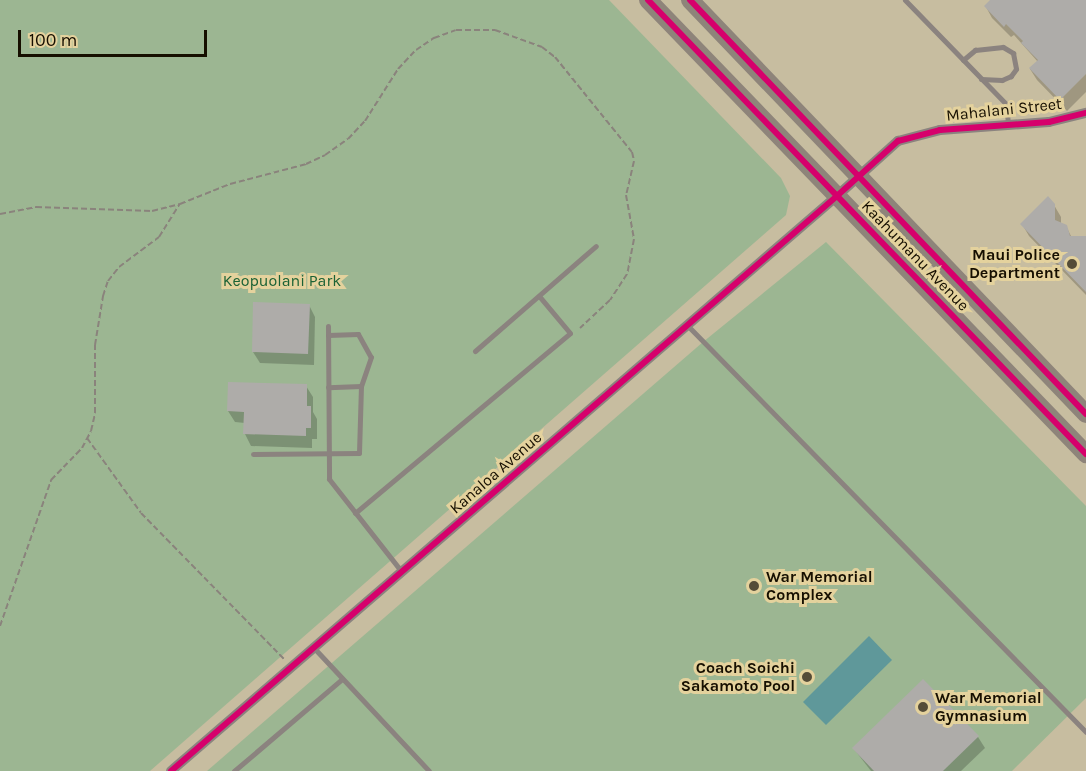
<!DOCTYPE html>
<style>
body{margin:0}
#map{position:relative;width:1086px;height:771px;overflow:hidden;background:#c7bda0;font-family:Karla,sans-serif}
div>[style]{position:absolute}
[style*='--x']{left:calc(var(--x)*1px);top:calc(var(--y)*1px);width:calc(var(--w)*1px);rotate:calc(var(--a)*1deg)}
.green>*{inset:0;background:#9cb692}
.water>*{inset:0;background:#5f989a}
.shadow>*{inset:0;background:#0003}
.building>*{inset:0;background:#aeaca9}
.path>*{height:2px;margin-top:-1px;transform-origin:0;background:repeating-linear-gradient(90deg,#8a837c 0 6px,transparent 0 9px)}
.service>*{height:5px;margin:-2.5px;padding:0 2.5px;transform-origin:2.5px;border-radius:2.5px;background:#8b837f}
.minor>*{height:10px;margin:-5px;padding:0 5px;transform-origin:5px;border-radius:5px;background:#8b837f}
.primary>*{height:18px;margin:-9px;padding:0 9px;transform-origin:9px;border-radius:9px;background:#8e847a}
.cycleway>*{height:6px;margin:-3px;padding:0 3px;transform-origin:3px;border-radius:3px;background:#d6006c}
.dots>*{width:16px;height:16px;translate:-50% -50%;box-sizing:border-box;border:3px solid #e4d29d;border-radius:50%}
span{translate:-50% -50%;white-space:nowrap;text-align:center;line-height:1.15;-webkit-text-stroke:6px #e4d29d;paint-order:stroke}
.street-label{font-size:16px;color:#160f00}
.poi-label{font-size:16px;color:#160f00;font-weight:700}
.right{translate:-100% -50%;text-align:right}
.left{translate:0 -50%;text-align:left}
.park-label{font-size:16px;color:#1b6235}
.scale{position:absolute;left:18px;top:30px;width:189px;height:27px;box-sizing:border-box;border:3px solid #160f00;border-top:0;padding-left:8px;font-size:18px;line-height:21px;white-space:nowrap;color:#160f00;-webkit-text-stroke:4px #e4d29d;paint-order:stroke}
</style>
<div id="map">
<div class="green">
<i style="clip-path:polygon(0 0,609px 0,781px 178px,790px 196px,786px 215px,150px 771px,0 771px)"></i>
<i style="clip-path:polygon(826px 242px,1086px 506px,1086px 698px,1012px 771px,207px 771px,703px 342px)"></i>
</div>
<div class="water">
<i style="clip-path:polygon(869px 636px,892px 660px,826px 725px,803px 702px)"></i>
</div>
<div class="shadow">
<i style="clip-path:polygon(993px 0,1086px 0,1086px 92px,1067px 111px,1037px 80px,1030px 69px,1038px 62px,1014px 35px,1011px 37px,992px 18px,986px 7px)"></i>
<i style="clip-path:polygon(1054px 205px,1061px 217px,1061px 224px,1066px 226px,1072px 238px,1086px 237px,1086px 295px,1029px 236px,1022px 224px)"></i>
<i style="clip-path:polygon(309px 305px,315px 317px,314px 365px,260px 363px,253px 352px)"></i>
<i style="clip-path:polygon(306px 386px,313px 397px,313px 412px,317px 419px,317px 439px,312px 439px,312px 448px,251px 446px,245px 434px,245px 423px,235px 422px,228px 411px)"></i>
<i style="clip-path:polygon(978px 737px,985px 748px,961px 771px,871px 771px,854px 749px)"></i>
</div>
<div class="building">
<i style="clip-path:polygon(990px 0,1086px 0,1086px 74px,1060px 100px,1029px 68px,1038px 60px,1021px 43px,1023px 41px,1006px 24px,1004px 27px,984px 6px)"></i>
<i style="clip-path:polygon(1048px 196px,1055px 204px,1055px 220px,1067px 225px,1070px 236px,1086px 236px,1086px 292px,1020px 224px)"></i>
<i style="clip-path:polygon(253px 302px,310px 304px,308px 354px,252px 352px)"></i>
<i style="clip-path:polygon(228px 382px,307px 384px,307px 406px,311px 406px,311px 428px,306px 428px,306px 436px,243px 434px,244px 412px,227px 411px)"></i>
<i style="clip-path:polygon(923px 679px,979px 736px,943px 771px,874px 771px,852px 748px)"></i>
</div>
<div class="path">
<i style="--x:0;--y:214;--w:37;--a:-11"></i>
<i style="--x:36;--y:207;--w:116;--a:2"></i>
<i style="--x:152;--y:211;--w:29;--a:-14"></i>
<i style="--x:180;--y:204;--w:54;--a:-21.8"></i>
<i style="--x:230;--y:184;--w:79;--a:-14.7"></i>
<i style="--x:306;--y:164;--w:21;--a:-25"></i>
<i style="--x:325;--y:155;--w:28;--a:-35"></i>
<i style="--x:348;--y:139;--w:25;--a:-47"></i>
<i style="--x:365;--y:121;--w:62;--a:-57.6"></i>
<i style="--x:398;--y:69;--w:26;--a:-47"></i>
<i style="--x:416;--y:50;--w:22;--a:-34"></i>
<i style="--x:434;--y:38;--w:23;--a:-20"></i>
<i style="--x:456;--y:30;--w:39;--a:0"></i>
<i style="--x:495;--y:30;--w:50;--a:19.9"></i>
<i style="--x:542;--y:47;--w:16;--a:38"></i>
<i style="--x:555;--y:57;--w:122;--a:51"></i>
<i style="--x:632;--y:152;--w:9;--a:77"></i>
<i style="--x:634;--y:161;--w:35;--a:103"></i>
<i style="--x:626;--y:195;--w:45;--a:79.7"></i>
<i style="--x:634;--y:239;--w:36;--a:101"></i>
<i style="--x:627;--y:274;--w:31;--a:123"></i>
<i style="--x:610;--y:300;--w:41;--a:137"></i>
<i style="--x:87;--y:438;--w:92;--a:54.2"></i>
<i style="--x:141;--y:513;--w:204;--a:45.6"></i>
<i style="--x:0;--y:626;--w:155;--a:-70.7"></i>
<i style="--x:51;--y:480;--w:45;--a:-45.9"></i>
<i style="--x:82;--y:448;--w:19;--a:-62"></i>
<i style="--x:91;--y:431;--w:18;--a:-77"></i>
<i style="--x:95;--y:413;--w:68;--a:-90"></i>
<i style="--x:95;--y:345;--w:50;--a:-80.7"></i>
<i style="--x:103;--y:296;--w:16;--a:-72"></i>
<i style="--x:108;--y:281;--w:18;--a:-52"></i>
<i style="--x:119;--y:267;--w:50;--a:-36.9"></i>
<i style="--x:159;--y:237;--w:39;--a:-58"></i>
</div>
<div class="service">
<i style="--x:905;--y:0;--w:145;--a:45.8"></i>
<i style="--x:1006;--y:104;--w:20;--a:84"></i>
<i style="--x:963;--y:60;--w:16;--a:-40"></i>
<i style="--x:975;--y:50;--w:28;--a:-6"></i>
<i style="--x:1003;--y:47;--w:12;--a:31"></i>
<i style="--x:1013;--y:53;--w:16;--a:79"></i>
<i style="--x:1016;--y:69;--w:9;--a:126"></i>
<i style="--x:1011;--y:76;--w:10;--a:156"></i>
<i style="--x:1002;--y:80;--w:21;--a:-177"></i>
<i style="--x:687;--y:325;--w:570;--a:45.57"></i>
<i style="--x:328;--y:326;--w:153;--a:89.6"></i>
<i style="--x:329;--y:479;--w:118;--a:51.9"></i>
<i style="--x:328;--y:335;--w:30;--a:-2"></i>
<i style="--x:358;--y:334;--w:26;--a:61"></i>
<i style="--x:371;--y:357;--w:31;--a:109"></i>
<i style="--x:475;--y:351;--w:160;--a:-41"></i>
<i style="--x:253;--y:454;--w:106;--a:-0.5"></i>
<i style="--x:359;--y:453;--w:67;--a:-88.3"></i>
<i style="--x:361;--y:386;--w:33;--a:178"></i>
<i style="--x:355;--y:513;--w:280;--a:-39.9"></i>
<i style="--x:570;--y:333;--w:48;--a:-130"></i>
<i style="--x:314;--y:648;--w:168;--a:46.9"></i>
<i style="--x:234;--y:771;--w:142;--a:-40.4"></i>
</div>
<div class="minor">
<i style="--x:171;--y:771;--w:881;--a:-40.81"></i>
<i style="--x:838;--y:195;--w:81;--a:-42"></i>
<i style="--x:898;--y:141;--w:43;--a:-14.7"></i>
<i style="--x:940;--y:130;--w:109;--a:-4.2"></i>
<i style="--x:1049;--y:122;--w:38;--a:-14"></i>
</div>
<div class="primary">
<i style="--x:648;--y:0;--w:631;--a:46.03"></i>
<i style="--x:690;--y:0;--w:573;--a:46.27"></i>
</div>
<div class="cycleway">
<i style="--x:648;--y:0;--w:631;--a:46.03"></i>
<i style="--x:690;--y:0;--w:573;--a:46.27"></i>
<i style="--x:171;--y:771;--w:881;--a:-40.81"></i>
<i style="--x:838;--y:195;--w:81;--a:-42"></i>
<i style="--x:898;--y:141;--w:43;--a:-14.7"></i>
<i style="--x:940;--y:130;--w:109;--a:-4.2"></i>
<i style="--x:1049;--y:122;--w:38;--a:-14"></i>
</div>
<div class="dots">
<i style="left:1072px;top:264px;background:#544c38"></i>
<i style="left:754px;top:586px;background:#544c38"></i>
<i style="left:807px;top:677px;background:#544c38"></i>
<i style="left:923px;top:707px;background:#544c38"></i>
</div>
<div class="street-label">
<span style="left:1004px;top:110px;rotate:-6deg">Mahalani Street</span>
<span style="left:915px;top:256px;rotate:46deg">Kaahumanu Avenue</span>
<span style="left:496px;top:473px;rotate:-41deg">Kanaloa Avenue</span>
</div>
<div class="poi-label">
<span class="right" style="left:1060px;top:264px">Maui Police<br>Department</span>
<span class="left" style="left:766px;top:586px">War Memorial<br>Complex</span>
<span class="right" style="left:795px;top:677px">Coach Soichi<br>Sakamoto Pool</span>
<span class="left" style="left:935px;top:707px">War Memorial<br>Gymnasium</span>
</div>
<div class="park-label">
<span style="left:282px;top:281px">Keopuolani Park</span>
</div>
<div class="scale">100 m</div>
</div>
